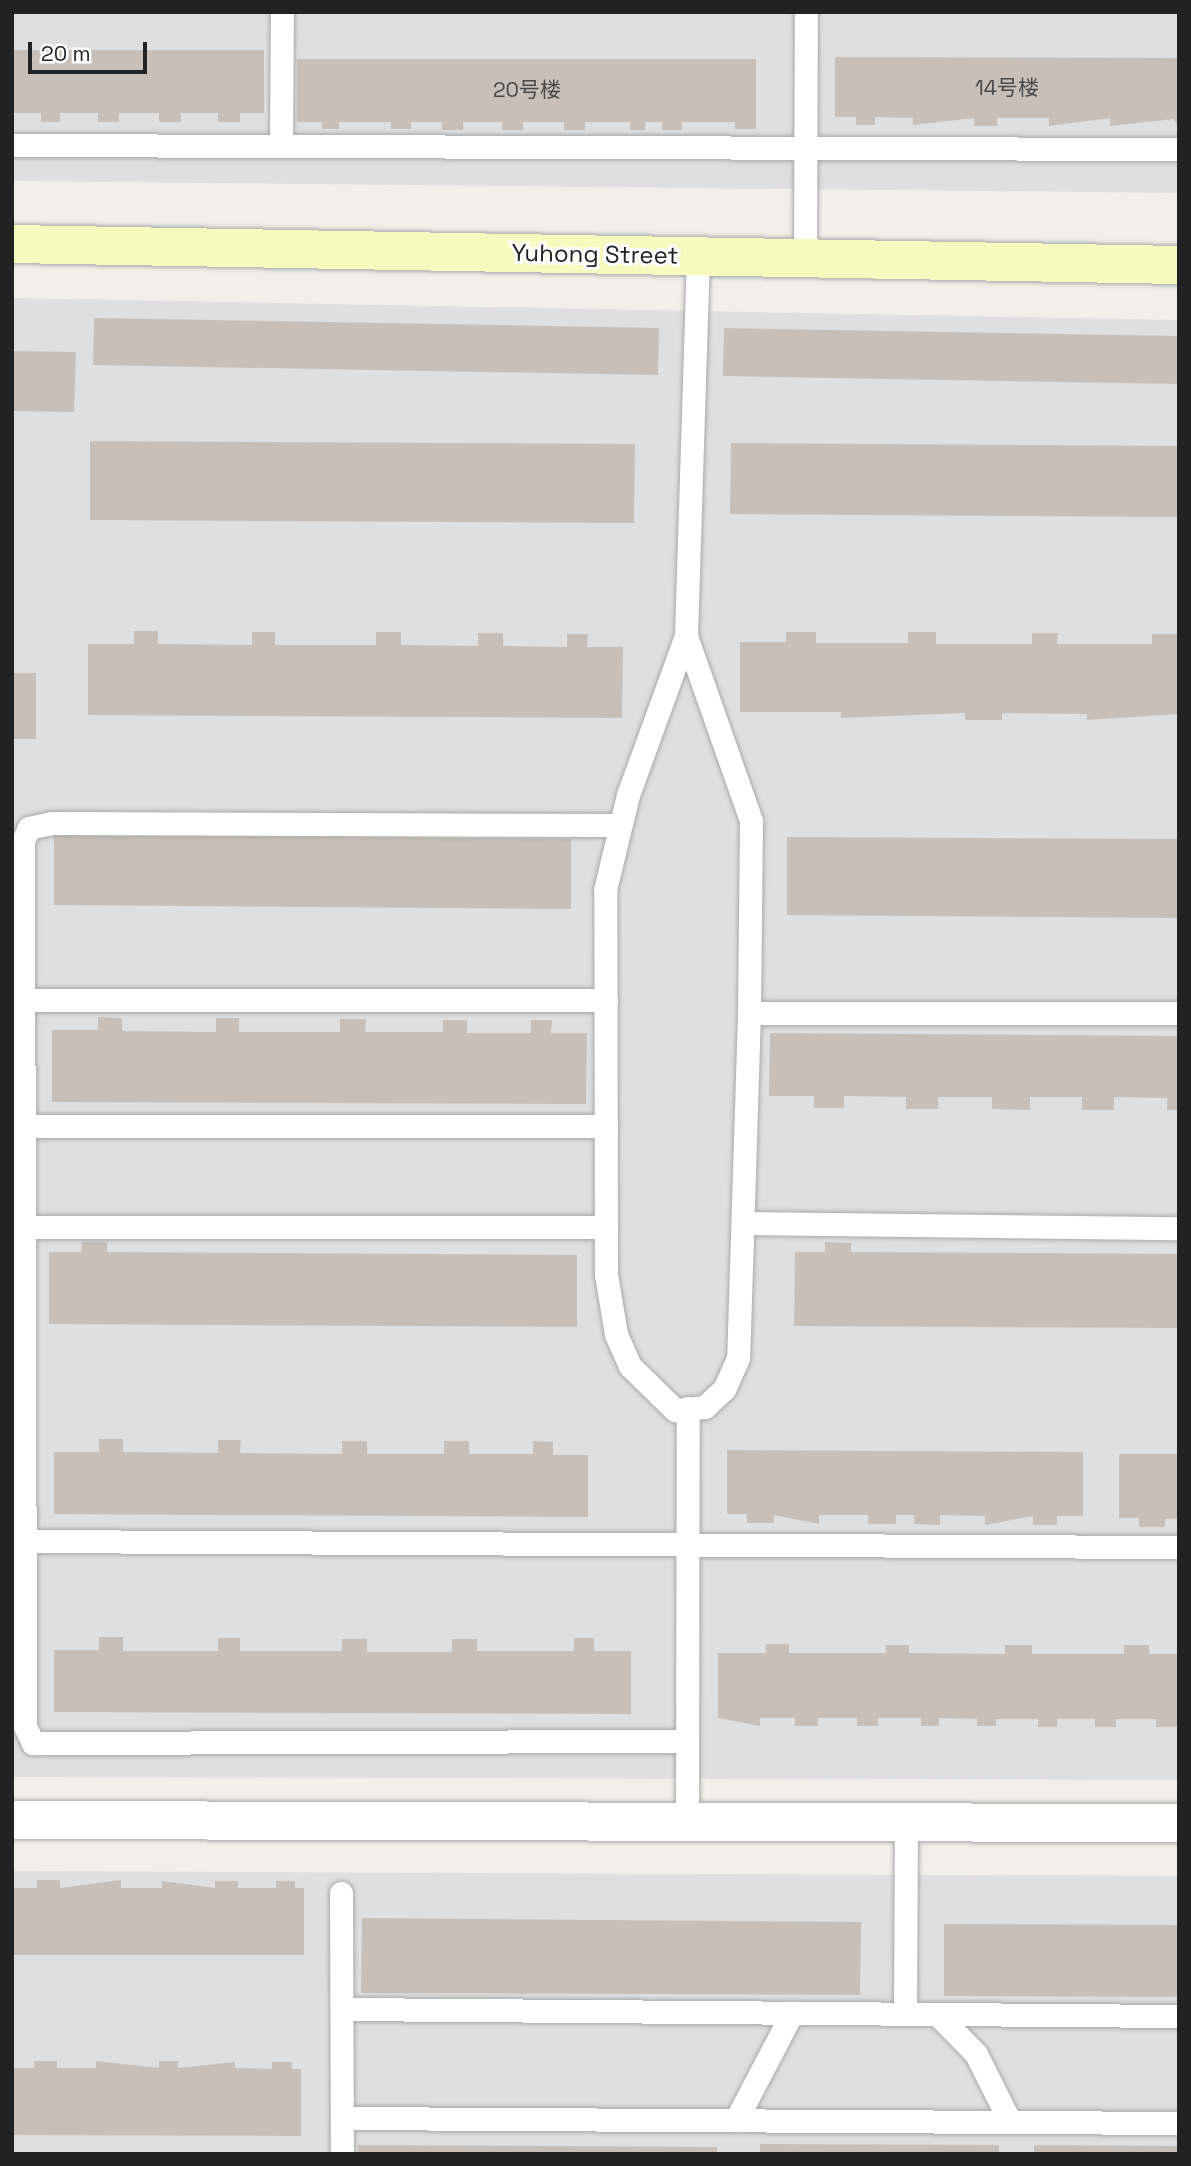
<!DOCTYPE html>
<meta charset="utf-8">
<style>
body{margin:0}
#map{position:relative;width:1191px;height:2166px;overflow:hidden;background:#f2efe9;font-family:"Space Grotesk","Noto Sans SC",sans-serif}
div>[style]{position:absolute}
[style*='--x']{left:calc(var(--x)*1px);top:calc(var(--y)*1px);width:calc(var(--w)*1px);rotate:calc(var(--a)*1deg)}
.residential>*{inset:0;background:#e0dfdf}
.building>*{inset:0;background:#c7bfb8}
.roads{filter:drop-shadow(0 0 2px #a9a9a9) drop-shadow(0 0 2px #a9a9a9)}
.lane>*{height:23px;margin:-11.5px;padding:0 11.5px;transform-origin:11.5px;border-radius:11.5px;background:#fff}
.street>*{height:38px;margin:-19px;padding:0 19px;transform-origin:19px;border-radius:19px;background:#fff}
.secondary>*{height:38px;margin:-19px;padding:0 19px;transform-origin:19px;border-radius:19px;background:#f7fabf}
span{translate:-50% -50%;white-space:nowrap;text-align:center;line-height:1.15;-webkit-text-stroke:6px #fff;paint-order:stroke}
.number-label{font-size:21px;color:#4b4948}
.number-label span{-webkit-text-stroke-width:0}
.street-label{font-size:24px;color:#222}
.frame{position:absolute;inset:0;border:14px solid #222;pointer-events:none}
.scale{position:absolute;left:28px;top:42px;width:119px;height:32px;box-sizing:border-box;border:4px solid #222;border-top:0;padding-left:9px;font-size:21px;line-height:24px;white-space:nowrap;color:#222;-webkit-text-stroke:5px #fff;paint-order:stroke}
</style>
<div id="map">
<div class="residential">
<i style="clip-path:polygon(12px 12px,1179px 12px,1179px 193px,12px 181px)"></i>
<i style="clip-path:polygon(12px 298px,1179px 320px,1179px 1780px,12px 1777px)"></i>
<i style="clip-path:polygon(12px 1871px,1179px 1876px,1179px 2154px,12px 2154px)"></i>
</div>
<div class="building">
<i style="clip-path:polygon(12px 50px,264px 50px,264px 113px,240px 113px,240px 122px,218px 122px,218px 113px,181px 113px,181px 122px,159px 122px,159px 113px,119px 113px,119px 122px,98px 122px,98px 113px,60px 113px,60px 122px,41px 122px,41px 113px,12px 113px)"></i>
<i style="clip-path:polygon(835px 57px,1179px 58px,1179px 126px,1173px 119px,1110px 126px,1110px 118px,1049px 126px,1049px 118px,997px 118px,997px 126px,974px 126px,974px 118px,913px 125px,913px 118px,875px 117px,875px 125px,856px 125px,856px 117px,835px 117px)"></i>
<i style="clip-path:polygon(297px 59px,756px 59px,756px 129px,735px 129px,735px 122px,682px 122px,682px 130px,662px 130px,662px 122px,645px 122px,645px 130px,630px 130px,630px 122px,585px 122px,585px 130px,564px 130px,564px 122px,523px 122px,523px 130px,502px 130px,502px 122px,463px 122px,463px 130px,442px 130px,442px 122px,411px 122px,411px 129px,391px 129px,391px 122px,339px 122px,339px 129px,322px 129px,322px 122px,297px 122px)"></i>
<i style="clip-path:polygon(94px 318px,659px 328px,658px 375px,93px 365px)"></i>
<i style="clip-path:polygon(724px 328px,1179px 336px,1179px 384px,723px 376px)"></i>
<i style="clip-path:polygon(12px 351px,76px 352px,74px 412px,12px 411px)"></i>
<i style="clip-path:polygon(90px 441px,635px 444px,634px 523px,90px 520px)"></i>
<i style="clip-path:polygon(731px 443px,1179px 446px,1179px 517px,730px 514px)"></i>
<i style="clip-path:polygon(134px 631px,158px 631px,158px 644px,252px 645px,252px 632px,275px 632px,275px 645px,376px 645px,376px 632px,401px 632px,401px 645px,478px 646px,478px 633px,503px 633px,503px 646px,567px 647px,567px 634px,588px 634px,587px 647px,623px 647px,622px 718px,88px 715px,88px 644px,134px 644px)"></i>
<i style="clip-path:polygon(786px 632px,816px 632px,816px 643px,908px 643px,908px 632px,936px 632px,936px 644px,1032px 644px,1032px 633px,1058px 633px,1057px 644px,1152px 644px,1152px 634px,1179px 634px,1179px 714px,1087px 720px,1087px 714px,1002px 713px,1002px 720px,965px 720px,965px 713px,841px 718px,841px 712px,740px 712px,740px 642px,786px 642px)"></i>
<i style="clip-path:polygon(12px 673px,36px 673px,36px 739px,12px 739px)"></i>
<i style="clip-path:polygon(54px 835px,571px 839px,571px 909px,54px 905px)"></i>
<i style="clip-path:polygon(787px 837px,1179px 839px,1179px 918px,787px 915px)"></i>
<i style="clip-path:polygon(98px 1017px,122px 1018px,122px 1031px,216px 1032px,216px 1018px,239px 1018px,239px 1032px,340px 1032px,340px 1019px,366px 1019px,365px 1032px,443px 1032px,443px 1020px,467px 1020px,467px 1033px,531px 1033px,531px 1020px,552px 1020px,551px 1033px,587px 1033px,586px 1104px,52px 1102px,52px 1030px,98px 1030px)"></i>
<i style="clip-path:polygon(770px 1033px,1179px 1036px,1179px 1110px,1167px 1110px,1167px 1098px,1114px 1097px,1114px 1110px,1082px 1110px,1082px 1097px,1030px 1097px,1030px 1110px,992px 1109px,992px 1097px,938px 1097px,938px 1109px,906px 1109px,906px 1097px,844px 1096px,844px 1108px,814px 1108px,814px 1096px,769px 1096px)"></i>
<i style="clip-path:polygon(82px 1242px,107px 1242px,107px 1252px,577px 1255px,577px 1327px,49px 1324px,49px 1252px,81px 1252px)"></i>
<i style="clip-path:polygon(825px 1242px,851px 1243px,851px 1252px,1179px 1254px,1179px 1328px,794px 1326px,795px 1252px,825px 1252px)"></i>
<i style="clip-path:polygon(99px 1439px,123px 1439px,123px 1452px,218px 1453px,218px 1440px,241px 1440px,240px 1453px,342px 1454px,342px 1441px,367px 1441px,367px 1454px,444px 1454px,444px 1441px,469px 1441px,469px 1454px,533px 1454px,533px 1441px,553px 1442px,553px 1455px,588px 1455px,588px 1517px,54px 1514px,54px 1452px,99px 1452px)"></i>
<i style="clip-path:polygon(727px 1450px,1083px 1452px,1083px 1516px,1057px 1516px,1057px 1525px,1033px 1525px,1033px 1516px,985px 1525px,985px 1516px,940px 1515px,940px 1525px,914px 1524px,914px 1515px,896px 1515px,896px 1524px,868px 1524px,868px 1515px,819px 1515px,819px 1524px,774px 1515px,774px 1523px,747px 1523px,747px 1514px,727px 1514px)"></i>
<i style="clip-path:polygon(1119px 1454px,1179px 1454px,1179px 1519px,1165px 1519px,1165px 1527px,1139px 1527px,1139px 1518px,1119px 1518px)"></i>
<i style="clip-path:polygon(99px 1637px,123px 1637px,123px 1651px,218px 1651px,218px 1638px,240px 1638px,240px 1651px,342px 1651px,342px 1639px,367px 1639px,367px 1652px,452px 1652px,452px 1639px,477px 1639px,477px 1651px,574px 1651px,574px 1638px,594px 1638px,594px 1651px,631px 1651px,631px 1714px,54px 1712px,54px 1650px,99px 1650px)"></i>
<i style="clip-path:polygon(766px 1644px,789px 1644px,789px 1653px,886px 1653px,886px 1645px,909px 1645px,909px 1653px,1005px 1654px,1005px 1645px,1032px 1645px,1032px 1654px,1124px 1654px,1124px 1645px,1149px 1645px,1149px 1654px,1179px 1654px,1179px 1720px,1176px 1727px,1156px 1727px,1156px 1719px,1116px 1719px,1116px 1727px,1095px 1727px,1095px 1719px,1057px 1719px,1057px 1727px,1038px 1727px,1038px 1719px,996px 1719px,996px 1726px,977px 1726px,977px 1719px,939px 1718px,939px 1726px,921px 1726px,921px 1718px,878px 1718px,878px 1726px,857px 1726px,857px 1718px,818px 1718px,818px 1726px,795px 1726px,795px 1718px,760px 1718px,760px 1726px,718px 1718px,718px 1653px,766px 1653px)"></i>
<i style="clip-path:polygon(37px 1880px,60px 1880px,60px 1888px,121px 1880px,121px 1888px,162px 1888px,162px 1881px,215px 1888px,215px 1881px,238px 1881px,238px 1888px,276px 1888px,276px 1881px,295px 1881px,295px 1888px,304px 1888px,304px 1955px,12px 1955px,12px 1888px,37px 1888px)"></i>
<i style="clip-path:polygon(362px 1918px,861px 1922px,860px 1995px,361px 1993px)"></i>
<i style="clip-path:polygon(944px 1924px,1179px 1925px,1179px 1997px,944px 1996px)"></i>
<i style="clip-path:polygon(34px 2061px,57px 2061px,57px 2068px,96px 2068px,96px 2061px,159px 2068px,159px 2061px,178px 2061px,178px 2068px,235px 2062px,235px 2068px,272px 2069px,272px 2062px,292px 2062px,292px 2069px,301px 2069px,301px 2136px,12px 2135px,12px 2068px,34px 2068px)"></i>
<i style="clip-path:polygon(760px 2144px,999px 2145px,999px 2154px,760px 2154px)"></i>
<i style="clip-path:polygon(358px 2145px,717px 2147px,717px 2154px,358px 2154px)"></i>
<i style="clip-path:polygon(1034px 2145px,1179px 2146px,1179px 2154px,1034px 2154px)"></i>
</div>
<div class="roads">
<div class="lane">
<i style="--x:12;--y:145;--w:1167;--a:0.2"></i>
<i style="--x:281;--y:145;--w:133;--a:-89.6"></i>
<i style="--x:805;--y:258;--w:246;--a:-89.8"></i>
<i style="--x:686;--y:636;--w:196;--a:70.6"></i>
<i style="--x:751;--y:821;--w:192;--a:90.6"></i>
<i style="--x:749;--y:1013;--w:345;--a:91.8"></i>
<i style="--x:738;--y:1358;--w:34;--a:114"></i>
<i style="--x:724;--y:1389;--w:26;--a:137"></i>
<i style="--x:705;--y:1407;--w:30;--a:174"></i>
<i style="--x:675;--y:1410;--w:63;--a:-135.6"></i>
<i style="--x:630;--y:1366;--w:35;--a:-114"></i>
<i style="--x:616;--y:1334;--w:61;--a:-99.5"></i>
<i style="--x:606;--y:1274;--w:384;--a:-90.1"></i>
<i style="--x:605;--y:890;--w:98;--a:-76.4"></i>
<i style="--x:628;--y:795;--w:169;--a:-70"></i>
<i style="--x:686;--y:636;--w:380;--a:-88.2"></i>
<i style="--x:620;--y:825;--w:568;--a:-179.8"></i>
<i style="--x:52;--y:823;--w:24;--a:168"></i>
<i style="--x:29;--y:828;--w:14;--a:115"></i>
<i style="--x:23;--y:841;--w:885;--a:89.87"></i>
<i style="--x:25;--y:1726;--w:19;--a:65"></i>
<i style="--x:33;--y:1743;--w:654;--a:-0.18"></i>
<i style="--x:23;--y:1000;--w:583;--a:0"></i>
<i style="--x:749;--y:1013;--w:430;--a:0"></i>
<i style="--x:23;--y:1126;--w:583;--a:0"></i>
<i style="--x:743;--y:1223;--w:436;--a:0.7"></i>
<i style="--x:23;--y:1227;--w:583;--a:0"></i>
<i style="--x:24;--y:1541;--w:1155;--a:0.3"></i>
<i style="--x:687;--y:1822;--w:414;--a:-89.9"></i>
<i style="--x:341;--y:1893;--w:261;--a:89.8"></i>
<i style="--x:342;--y:2009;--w:837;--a:0.48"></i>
<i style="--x:905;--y:2014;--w:191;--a:-89.7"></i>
<i style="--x:937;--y:2014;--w:56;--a:45.7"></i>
<i style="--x:976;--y:2054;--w:76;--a:63.4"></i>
<i style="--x:342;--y:2118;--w:837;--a:0.34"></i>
<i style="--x:736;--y:2120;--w:121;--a:-62.4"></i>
</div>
<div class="street">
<i style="--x:12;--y:1820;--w:1167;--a:0.15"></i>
</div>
<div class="secondary">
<i style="--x:12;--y:244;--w:1167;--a:1.03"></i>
</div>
</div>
<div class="number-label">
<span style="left:1007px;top:88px">14号楼</span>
<span style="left:527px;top:90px">20号楼</span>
</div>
<div class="street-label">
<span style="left:595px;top:254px;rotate:1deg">Yuhong Street</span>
</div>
<div class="frame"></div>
<div class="scale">20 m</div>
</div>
